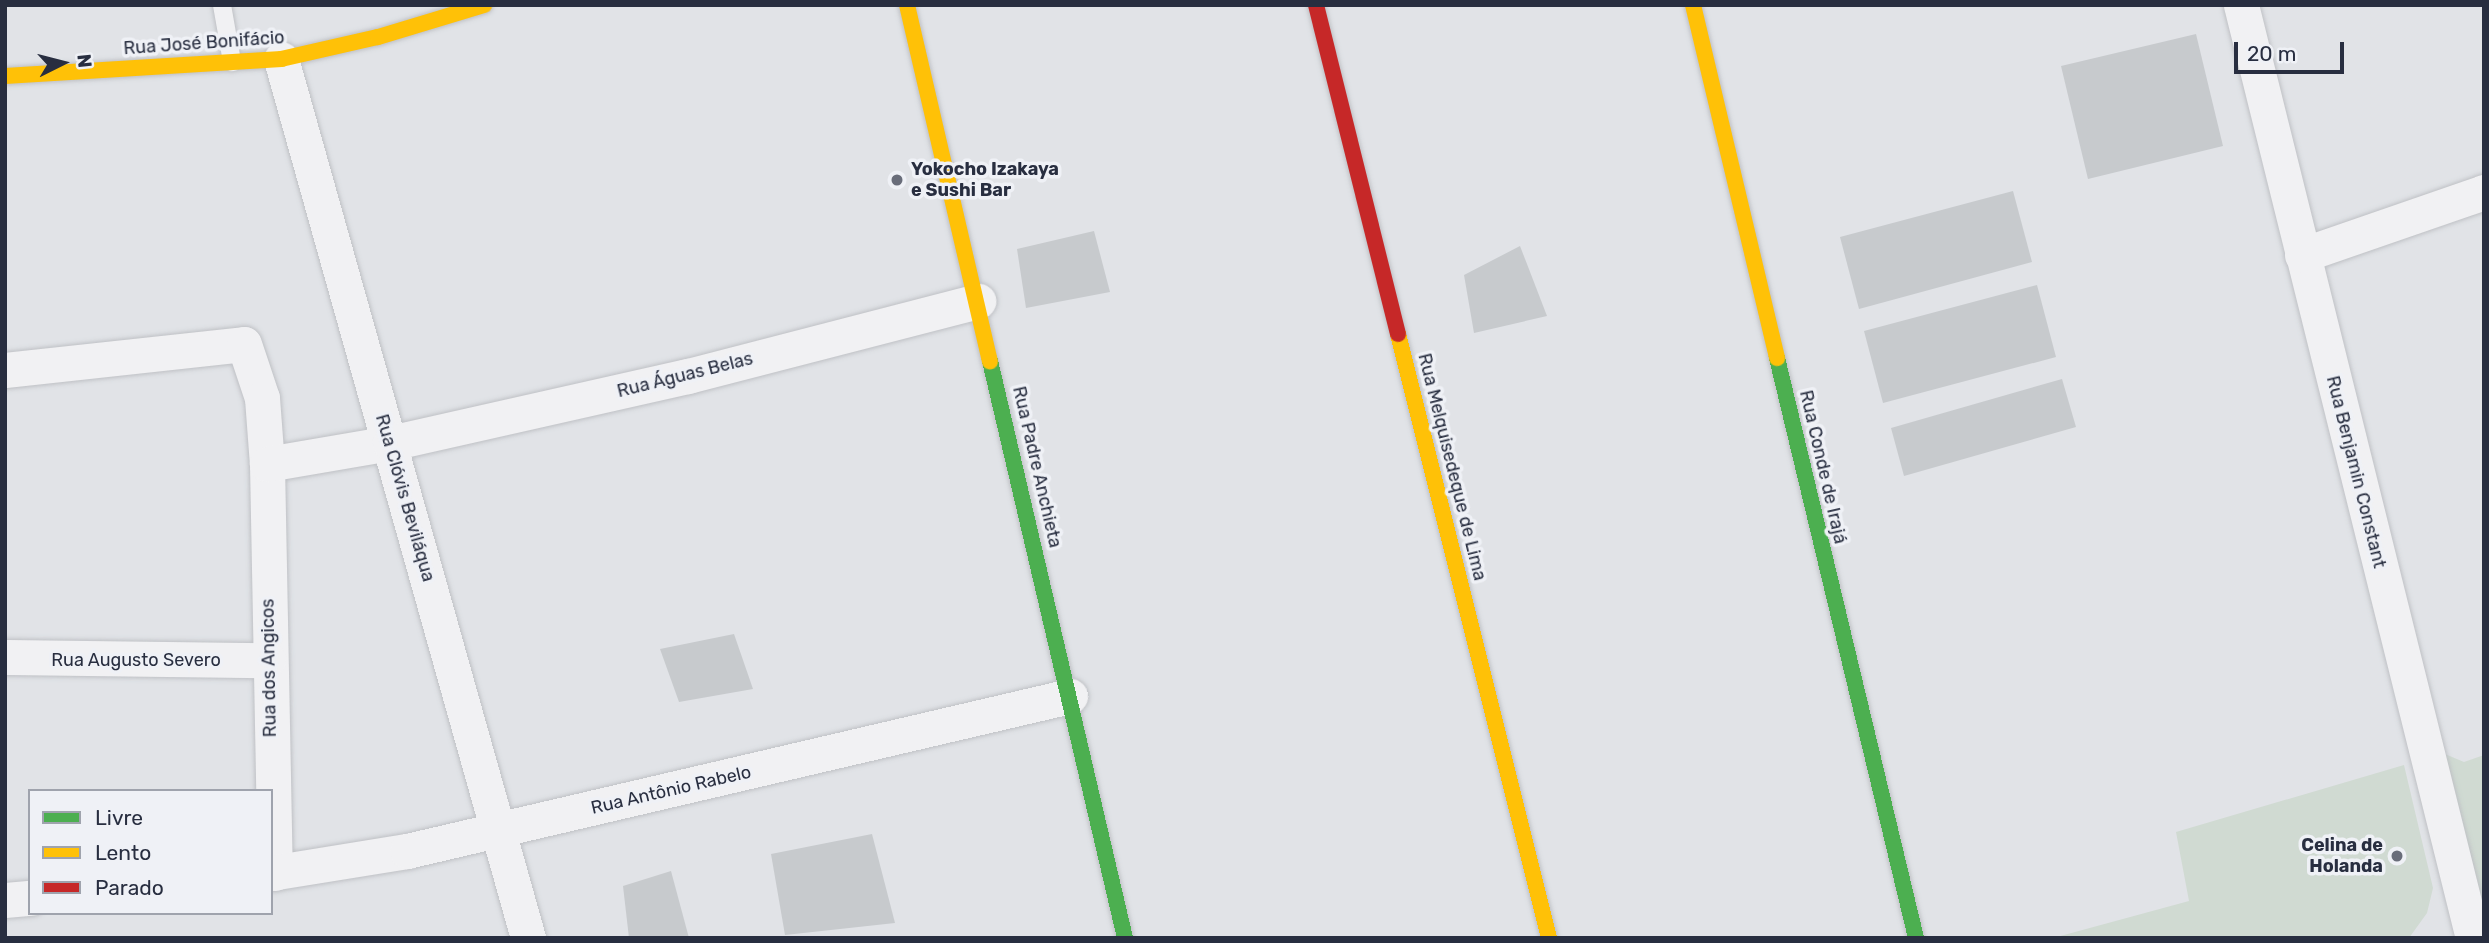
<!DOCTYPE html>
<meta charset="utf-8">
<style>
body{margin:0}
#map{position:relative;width:2489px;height:943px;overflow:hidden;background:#e1e3e7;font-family:Rubik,sans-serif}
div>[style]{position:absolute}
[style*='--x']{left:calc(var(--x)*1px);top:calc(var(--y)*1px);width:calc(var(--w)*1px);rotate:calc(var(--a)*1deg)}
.green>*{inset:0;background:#d0dad2}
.building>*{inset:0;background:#c7cacd}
.roads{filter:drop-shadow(0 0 2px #bfc1c5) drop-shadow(0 0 2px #bfc1c5)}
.lane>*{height:18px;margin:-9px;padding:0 9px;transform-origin:9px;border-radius:9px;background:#f1f1f3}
.street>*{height:35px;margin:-17.5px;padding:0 17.5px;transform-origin:17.5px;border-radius:17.5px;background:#f1f1f3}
.fast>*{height:16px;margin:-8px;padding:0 8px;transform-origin:8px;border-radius:8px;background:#4caf50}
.slow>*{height:16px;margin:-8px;padding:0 8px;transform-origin:8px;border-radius:8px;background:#ffc107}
.jam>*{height:16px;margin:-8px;padding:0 8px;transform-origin:8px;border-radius:8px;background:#c62828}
.dots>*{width:19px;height:19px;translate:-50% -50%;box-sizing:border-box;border:4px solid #eff1f6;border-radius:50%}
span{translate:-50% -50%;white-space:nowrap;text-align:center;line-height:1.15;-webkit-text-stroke:7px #eff1f6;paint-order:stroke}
.street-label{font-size:18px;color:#282e40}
.poi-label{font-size:18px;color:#282e40;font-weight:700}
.left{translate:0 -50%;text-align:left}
.right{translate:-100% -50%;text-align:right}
.frame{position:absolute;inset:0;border:7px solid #282e40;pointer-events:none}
.legend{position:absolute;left:28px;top:789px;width:245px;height:126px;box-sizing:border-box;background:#eff1f6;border:2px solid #9fa3ad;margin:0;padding:9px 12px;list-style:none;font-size:21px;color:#282e40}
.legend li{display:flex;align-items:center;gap:14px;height:35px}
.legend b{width:35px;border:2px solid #9fa3ad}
.north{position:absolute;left:28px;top:28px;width:70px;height:70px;-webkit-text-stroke:5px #eff1f6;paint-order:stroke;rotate:84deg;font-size:19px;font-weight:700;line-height:28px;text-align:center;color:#282e40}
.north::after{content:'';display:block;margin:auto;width:24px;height:32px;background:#282e40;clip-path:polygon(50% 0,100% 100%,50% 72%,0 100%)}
.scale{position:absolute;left:2234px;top:42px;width:110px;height:32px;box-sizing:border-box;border:4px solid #282e40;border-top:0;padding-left:9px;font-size:21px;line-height:24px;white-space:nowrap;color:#282e40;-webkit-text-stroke:5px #eff1f6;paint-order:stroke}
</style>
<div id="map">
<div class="green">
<i style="clip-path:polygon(2433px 749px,2464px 762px,2484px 755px,2484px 916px)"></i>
<i style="clip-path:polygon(2404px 765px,2433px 888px,2427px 913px,2409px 938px,2053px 938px,2189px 901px,2176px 832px)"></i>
</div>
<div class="building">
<i style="clip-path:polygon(2196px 34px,2223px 146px,2088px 179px,2061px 66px)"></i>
<i style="clip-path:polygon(2013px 191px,2032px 262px,1859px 309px,1840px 237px)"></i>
<i style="clip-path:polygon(1094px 231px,1110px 292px,1026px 308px,1017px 249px)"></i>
<i style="clip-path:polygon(1520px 246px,1547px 316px,1474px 333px,1464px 275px)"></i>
<i style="clip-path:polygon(2037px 285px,2056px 357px,1883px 403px,1864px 331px)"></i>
<i style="clip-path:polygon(2062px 379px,2076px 427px,1904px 476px,1891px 428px)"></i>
<i style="clip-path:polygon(734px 634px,753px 689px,679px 702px,660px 649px)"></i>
<i style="clip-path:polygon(872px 834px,895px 923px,785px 935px,771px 854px)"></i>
<i style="clip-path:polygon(671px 871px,689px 938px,629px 938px,623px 886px)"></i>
</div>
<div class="roads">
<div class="lane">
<i style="--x:222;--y:5;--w:58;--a:80"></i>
</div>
<div class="street">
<i style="--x:2241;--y:5;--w:961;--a:76.04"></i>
<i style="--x:281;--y:59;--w:913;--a:74.3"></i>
<i style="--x:2302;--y:255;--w:193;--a:-19.1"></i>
<i style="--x:5;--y:370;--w:240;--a:-6.2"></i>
<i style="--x:244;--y:344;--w:57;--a:71.6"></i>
<i style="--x:262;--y:398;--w:66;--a:85.7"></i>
<i style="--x:267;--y:464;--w:409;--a:88.9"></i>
<i style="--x:267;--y:464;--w:125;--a:-9.7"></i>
<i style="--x:390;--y:443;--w:305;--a:-12.7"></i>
<i style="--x:688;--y:376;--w:300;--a:-14.5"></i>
<i style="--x:5;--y:657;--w:263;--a:0.7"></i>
<i style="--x:271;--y:873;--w:138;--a:-9.2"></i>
<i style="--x:407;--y:851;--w:681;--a:-13.16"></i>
<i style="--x:5;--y:900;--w:25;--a:-5"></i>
</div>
<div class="fast">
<i style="--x:1777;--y:358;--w:596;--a:76.52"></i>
<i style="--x:990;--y:361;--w:593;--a:76.83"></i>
</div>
<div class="slow">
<i style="--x:907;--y:5;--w:366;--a:76.9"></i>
<i style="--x:1693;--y:5;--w:363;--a:76.6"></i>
<i style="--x:5;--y:76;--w:277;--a:-3.5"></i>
<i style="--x:281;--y:59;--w:99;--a:-12.8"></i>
<i style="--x:378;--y:37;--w:111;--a:-16.8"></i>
<i style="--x:1398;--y:334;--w:623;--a:75.96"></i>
</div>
<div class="jam">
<i style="--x:1316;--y:5;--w:339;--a:76"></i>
</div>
</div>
<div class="dots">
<i style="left:897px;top:180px;background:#696d7a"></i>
<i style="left:2397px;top:856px;background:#696d7a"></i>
</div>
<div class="street-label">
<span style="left:204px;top:43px;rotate:-4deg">Rua José Bonifácio</span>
<span style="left:685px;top:375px;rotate:-14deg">Rua Águas Belas</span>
<span style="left:1037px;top:467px;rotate:77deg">Rua Padre Anchieta</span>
<span style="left:1452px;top:467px;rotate:76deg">Rua Melquisedeque de Lima</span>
<span style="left:1823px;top:467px;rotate:77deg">Rua Conde de Irajá</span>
<span style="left:2356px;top:472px;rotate:76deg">Rua Benjamin Constant</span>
<span style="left:405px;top:498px;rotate:74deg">Rua Clóvis Beviláqua</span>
<span style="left:136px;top:660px">Rua Augusto Severo</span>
<span style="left:269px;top:668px;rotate:-91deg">Rua dos Angicos</span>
<span style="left:671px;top:790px;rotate:-13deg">Rua Antônio Rabelo</span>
</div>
<div class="poi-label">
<span class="left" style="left:911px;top:180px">Yokocho Izakaya<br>e Sushi Bar</span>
<span class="right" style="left:2383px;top:856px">Celina de<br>Holanda</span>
</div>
<div class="frame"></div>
<ul class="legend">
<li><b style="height:9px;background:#4caf50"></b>Livre</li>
<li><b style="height:9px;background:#ffc107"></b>Lento</li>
<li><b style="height:9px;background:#c62828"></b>Parado</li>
</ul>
<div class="north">N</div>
<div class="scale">20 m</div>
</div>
